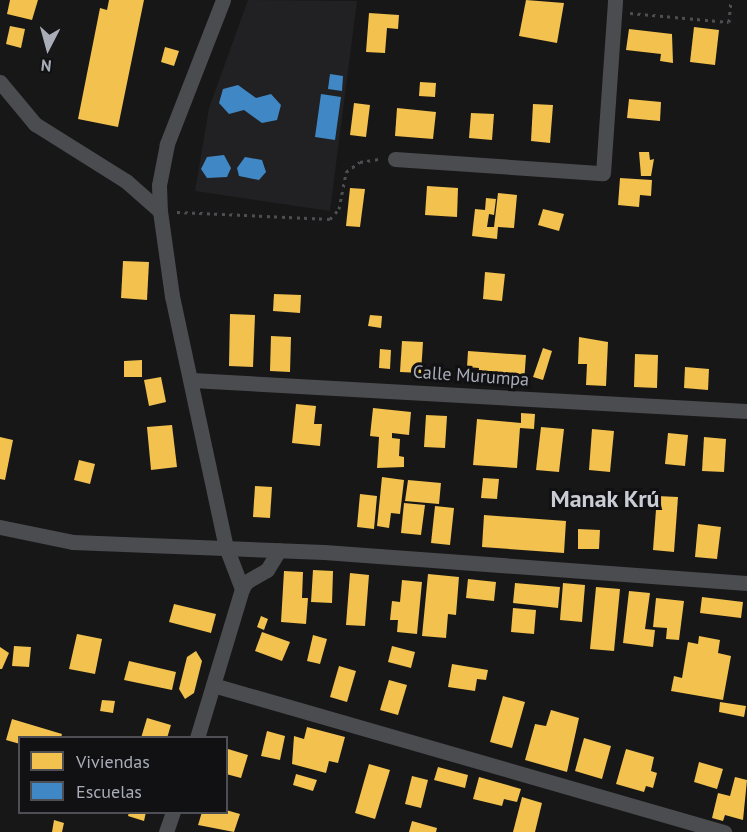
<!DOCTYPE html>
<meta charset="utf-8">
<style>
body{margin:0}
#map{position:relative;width:747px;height:832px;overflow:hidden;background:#171717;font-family:"PT Sans",sans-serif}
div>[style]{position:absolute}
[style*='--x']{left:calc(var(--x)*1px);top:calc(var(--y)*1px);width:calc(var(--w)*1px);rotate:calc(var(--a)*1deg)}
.built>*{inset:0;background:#212123}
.homes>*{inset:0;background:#f2c14e}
.schools>*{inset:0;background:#3f88c5}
.path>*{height:3px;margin-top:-1.5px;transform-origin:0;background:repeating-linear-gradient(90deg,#4d4e52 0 3px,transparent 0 7.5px)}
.street>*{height:15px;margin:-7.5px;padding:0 7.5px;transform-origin:7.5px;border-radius:7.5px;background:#4b4c50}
span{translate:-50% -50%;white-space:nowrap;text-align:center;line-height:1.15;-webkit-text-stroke:6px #111113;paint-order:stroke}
.street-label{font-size:18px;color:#a8adb8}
.district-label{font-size:24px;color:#c9ccd4;font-weight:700}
.legend{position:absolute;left:18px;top:736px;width:210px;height:78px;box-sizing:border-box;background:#111113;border:2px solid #4d4f55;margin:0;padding:8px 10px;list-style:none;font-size:18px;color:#a8adb8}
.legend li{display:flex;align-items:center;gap:12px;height:30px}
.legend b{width:30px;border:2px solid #4d4f55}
.north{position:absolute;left:18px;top:18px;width:60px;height:60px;-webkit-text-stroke:4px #111113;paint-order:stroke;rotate:186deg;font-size:16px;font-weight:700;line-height:24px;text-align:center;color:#a8adb8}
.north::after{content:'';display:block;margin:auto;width:21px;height:27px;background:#a8adb8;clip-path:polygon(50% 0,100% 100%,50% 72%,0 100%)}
</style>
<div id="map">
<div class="built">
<i style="clip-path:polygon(248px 0,357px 1px,330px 211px,195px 191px,209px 108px)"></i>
</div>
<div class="homes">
<i style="clip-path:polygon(10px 0,38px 0,32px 20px,7px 14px)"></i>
<i style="clip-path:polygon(109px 0,144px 0,118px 127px,78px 119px,100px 8px,107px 10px)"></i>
<i style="clip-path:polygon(526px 0,564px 3px,557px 43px,519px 36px)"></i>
<i style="clip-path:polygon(369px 13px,399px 15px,398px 29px,387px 28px,385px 53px,366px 52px)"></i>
<i style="clip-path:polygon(10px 26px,25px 29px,21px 48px,6px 44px)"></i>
<i style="clip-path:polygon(694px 27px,719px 30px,715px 65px,690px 62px)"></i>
<i style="clip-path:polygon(629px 29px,672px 34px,673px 63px,660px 61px,661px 54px,626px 50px)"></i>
<i style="clip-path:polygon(165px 47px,179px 51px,174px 66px,161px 62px)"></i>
<i style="clip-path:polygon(420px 82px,436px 83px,435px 97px,419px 96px)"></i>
<i style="clip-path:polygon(629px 99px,661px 102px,660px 121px,627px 118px)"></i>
<i style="clip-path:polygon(354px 103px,370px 105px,366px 137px,350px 135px)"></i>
<i style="clip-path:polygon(533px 104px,553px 105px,550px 143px,531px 141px)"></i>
<i style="clip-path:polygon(397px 108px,436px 112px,433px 139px,395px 136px)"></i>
<i style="clip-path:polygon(471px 113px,494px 114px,492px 140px,469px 138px)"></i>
<i style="clip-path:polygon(639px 152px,649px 152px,650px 160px,654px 159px,651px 176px,641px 176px)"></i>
<i style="clip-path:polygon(620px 178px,652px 180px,651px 196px,640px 195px,639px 207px,618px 205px)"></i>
<i style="clip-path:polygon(427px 186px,458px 188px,457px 217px,425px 215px)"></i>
<i style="clip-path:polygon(350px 188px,365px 189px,360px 227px,346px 226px)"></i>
<i style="clip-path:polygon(498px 193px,517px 195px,514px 228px,498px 227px,497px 239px,472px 236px,475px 209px,485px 210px,486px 198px,496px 199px,494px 215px,489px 214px,487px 227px,494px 227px)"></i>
<i style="clip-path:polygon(543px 209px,564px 214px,559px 231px,538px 225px)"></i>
<i style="clip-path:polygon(123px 261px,149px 262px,147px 300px,121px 298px)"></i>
<i style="clip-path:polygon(485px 272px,505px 274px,502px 301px,483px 299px)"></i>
<i style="clip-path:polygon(274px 294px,301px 295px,300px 313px,273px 311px)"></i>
<i style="clip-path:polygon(230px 314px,255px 315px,253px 367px,229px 366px)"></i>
<i style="clip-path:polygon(370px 315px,382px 316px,381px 328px,368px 326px)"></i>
<i style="clip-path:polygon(271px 336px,291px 337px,290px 372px,270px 371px)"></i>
<i style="clip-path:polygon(579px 337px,608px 342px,606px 386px,586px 385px,587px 364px,578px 364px)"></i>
<i style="clip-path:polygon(402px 341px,423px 342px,421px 373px,400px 372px)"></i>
<i style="clip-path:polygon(543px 348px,552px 351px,543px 380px,533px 377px)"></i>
<i style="clip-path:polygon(380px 349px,391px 350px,390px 369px,379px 368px)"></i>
<i style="clip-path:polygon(468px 351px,526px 355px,524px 383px,478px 380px,479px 368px,467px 367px)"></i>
<i style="clip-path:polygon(635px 354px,658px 355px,657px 388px,634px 387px)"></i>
<i style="clip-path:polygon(142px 360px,142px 377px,124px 377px,124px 361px)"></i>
<i style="clip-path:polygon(685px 367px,709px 369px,708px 390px,684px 388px)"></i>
<i style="clip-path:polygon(161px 377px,166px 402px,149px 406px,144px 380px)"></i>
<i style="clip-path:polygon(296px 404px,316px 406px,314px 424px,322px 424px,320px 446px,292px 443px)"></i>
<i style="clip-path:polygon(373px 408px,411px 412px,409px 435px,392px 433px,392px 438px,400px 439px,399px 456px,404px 457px,404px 467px,377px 468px,379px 437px,370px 436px)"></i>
<i style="clip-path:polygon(521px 413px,535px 414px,534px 429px,520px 428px,517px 468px,473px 465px,477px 419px,521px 423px)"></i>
<i style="clip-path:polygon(426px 415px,447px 416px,445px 448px,424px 447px)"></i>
<i style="clip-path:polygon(172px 425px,177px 467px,151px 470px,147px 427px)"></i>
<i style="clip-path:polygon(541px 427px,564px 429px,559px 472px,536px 470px)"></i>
<i style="clip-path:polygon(592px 429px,614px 431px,610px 472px,589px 470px)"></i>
<i style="clip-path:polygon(668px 433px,688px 435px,685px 466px,665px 464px)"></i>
<i style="clip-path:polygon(0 437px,13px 440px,5px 480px,0 479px)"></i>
<i style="clip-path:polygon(704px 437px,726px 439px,724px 472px,702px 471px)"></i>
<i style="clip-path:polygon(79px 460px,95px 464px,90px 484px,74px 480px)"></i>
<i style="clip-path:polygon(382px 477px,404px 480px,400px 514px,391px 513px,389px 528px,377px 526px)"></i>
<i style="clip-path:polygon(483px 478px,499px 479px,497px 499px,481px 498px)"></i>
<i style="clip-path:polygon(408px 480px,441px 483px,439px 504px,405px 501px)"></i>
<i style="clip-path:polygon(255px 486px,272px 487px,270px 518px,253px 517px)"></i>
<i style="clip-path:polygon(360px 494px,377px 496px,374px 529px,357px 527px)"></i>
<i style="clip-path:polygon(657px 496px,678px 497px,674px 552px,653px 550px)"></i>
<i style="clip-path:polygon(404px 503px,425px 505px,421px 535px,401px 533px)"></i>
<i style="clip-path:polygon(435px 506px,454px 508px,450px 545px,431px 543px)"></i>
<i style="clip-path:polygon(484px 515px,566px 521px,564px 553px,482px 547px)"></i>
<i style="clip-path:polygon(698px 524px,721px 527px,717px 559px,695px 557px)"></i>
<i style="clip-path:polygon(578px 529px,600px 530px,599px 549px,578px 549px)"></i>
<i style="clip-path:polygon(313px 570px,333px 571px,332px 603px,311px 602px)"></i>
<i style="clip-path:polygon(284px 571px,303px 572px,302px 598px,308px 598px,306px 624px,281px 622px)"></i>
<i style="clip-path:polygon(350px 573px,369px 575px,365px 626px,346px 625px)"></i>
<i style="clip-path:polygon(428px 574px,459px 577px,456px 615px,448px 614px,446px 638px,422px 636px)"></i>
<i style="clip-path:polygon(468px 579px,496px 582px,494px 601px,466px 598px)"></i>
<i style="clip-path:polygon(402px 580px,422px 582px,417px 634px,397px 632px,398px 620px,390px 620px,392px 601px,400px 602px)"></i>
<i style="clip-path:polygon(515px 583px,560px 587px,558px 608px,513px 603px)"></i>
<i style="clip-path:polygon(563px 583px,585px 585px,582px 622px,560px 620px)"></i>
<i style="clip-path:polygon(596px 587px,620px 589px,614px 651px,590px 649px)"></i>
<i style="clip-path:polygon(629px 591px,650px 593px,645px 629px,655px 630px,653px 647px,623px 643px)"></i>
<i style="clip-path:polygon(702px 597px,743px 602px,741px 618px,700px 613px)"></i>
<i style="clip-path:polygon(656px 598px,684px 601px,679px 640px,666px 639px,667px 628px,653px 627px)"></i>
<i style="clip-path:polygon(174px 604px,216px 614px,211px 633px,169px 622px)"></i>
<i style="clip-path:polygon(513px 608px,536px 610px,534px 634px,511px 632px)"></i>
<i style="clip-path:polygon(261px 616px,268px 619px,264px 630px,257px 627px)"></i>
<i style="clip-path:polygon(262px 632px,290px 642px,282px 661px,255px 651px)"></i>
<i style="clip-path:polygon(77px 634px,102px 639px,95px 674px,69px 669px)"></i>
<i style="clip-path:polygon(313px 635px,327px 639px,320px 664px,307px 661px)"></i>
<i style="clip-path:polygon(699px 636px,720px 640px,718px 653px,731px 656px,723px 700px,671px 691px,674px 676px,682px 678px,688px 642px,698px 644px)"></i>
<i style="clip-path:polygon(14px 646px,31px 647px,29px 667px,12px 666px)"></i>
<i style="clip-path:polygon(392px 646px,415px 652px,411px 668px,388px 662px)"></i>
<i style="clip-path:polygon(0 647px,9px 653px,2px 669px,0 669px)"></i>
<i style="clip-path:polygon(196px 651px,202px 661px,194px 693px,185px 699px,179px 689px,187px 657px)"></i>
<i style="clip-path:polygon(129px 661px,176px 672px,172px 690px,124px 680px)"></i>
<i style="clip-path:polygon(452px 664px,488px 670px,486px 680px,477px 679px,475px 691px,448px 687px)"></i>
<i style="clip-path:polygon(339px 666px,356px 671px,347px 702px,330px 697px)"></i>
<i style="clip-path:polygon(389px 680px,407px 685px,398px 715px,380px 710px)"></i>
<i style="clip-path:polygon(503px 696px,525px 702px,512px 748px,490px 742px)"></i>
<i style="clip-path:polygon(102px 700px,115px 701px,113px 713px,100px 711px)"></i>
<i style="clip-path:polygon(720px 702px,746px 706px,744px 717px,719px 712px)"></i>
<i style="clip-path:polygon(551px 710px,579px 718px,567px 772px,525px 760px,535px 724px,546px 726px)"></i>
<i style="clip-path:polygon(147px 718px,171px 725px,167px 738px,141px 738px)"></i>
<i style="clip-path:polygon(12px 719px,62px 734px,61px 738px,20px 738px,20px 744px,6px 740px)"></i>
<i style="clip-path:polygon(307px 727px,345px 737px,338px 763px,329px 761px,326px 773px,292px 764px,294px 736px,304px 739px)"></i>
<i style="clip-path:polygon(267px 731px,285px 736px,280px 760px,261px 756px)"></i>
<i style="clip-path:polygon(584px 738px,611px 746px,602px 779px,575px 771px)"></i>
<i style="clip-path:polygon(228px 749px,248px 755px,241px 778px,226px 774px)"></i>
<i style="clip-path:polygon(626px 749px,654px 757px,651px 771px,657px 773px,653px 788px,646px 786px,644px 792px,616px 784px)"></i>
<i style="clip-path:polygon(699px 762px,723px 769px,717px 789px,694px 782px)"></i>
<i style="clip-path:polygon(369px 764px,390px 770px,375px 819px,355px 813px)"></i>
<i style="clip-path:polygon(438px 767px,468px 775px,465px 788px,434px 780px)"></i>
<i style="clip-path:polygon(296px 774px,317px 780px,313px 791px,293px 785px)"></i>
<i style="clip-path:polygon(412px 776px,428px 780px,421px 808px,405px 804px)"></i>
<i style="clip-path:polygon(479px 777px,521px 789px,517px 802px,504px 799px,502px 806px,473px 799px)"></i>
<i style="clip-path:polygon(735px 777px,747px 780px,743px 820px,725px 815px,723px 821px,712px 818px,718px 793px,730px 796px)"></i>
<i style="clip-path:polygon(522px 797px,542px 803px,535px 832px,513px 832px)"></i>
<i style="clip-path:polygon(226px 810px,240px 814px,234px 832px,198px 825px,202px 812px)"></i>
<i style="clip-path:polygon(129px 812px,146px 812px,144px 821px,128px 816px)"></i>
<i style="clip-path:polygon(54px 820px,64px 823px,62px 832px,52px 832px)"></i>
<i style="clip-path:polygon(412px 821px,437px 828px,436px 832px,409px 832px)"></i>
</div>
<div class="schools">
<i style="clip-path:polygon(330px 74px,343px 76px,342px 91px,328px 89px)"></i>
<i style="clip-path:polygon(238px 85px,256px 98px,271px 94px,281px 105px,277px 120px,262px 123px,244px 110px,229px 114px,219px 103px,223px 89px)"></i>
<i style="clip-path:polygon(321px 94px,341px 97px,335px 140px,315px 137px)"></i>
<i style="clip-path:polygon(224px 155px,231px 168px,227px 177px,207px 178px,201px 169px,207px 157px)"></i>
<i style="clip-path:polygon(245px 157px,262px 160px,266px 172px,259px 180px,239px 176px,237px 168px)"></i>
</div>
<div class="path">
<i style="--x:630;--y:13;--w:99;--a:5.2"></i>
<i style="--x:729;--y:22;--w:22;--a:-85"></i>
<i style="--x:177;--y:212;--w:153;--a:2.6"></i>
<i style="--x:330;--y:219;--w:13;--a:-48"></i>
<i style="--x:339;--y:209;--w:38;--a:-79"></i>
<i style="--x:346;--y:172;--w:17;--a:-36"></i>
<i style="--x:360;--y:162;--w:19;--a:-9"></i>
</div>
<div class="street">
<i style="--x:223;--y:0;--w:155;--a:111.3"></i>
<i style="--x:167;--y:144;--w:42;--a:101"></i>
<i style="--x:159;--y:185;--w:26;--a:88"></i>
<i style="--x:160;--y:211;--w:86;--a:82"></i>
<i style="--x:172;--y:296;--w:257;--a:77.9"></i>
<i style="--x:226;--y:547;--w:45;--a:69.1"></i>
<i style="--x:0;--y:82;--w:55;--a:50.2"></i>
<i style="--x:35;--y:124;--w:107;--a:32.1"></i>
<i style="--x:126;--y:181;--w:45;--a:41.4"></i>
<i style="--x:395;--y:159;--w:208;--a:3.9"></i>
<i style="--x:603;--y:173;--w:173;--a:-86"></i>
<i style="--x:192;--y:380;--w:556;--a:3.2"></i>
<i style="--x:0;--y:527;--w:75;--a:11.6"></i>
<i style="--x:73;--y:542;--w:251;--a:2.3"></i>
<i style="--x:324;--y:552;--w:424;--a:4.2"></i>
<i style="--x:213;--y:685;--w:532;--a:16.05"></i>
<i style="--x:197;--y:738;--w:156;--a:-73.2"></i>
<i style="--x:242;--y:589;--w:8;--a:-60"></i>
<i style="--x:246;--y:582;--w:24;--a:-30"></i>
<i style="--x:267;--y:570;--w:23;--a:-59"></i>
<i style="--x:166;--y:832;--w:21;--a:-71"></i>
</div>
<div class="street-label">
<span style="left:471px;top:376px;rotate:4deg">Calle Murumpa</span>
</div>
<div class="district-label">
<span style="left:605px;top:499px">Manak Krú</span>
</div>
<ul class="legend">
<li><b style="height:16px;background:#f2c14e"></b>Viviendas</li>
<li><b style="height:16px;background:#3f88c5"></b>Escuelas</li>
</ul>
<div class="north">N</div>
</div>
